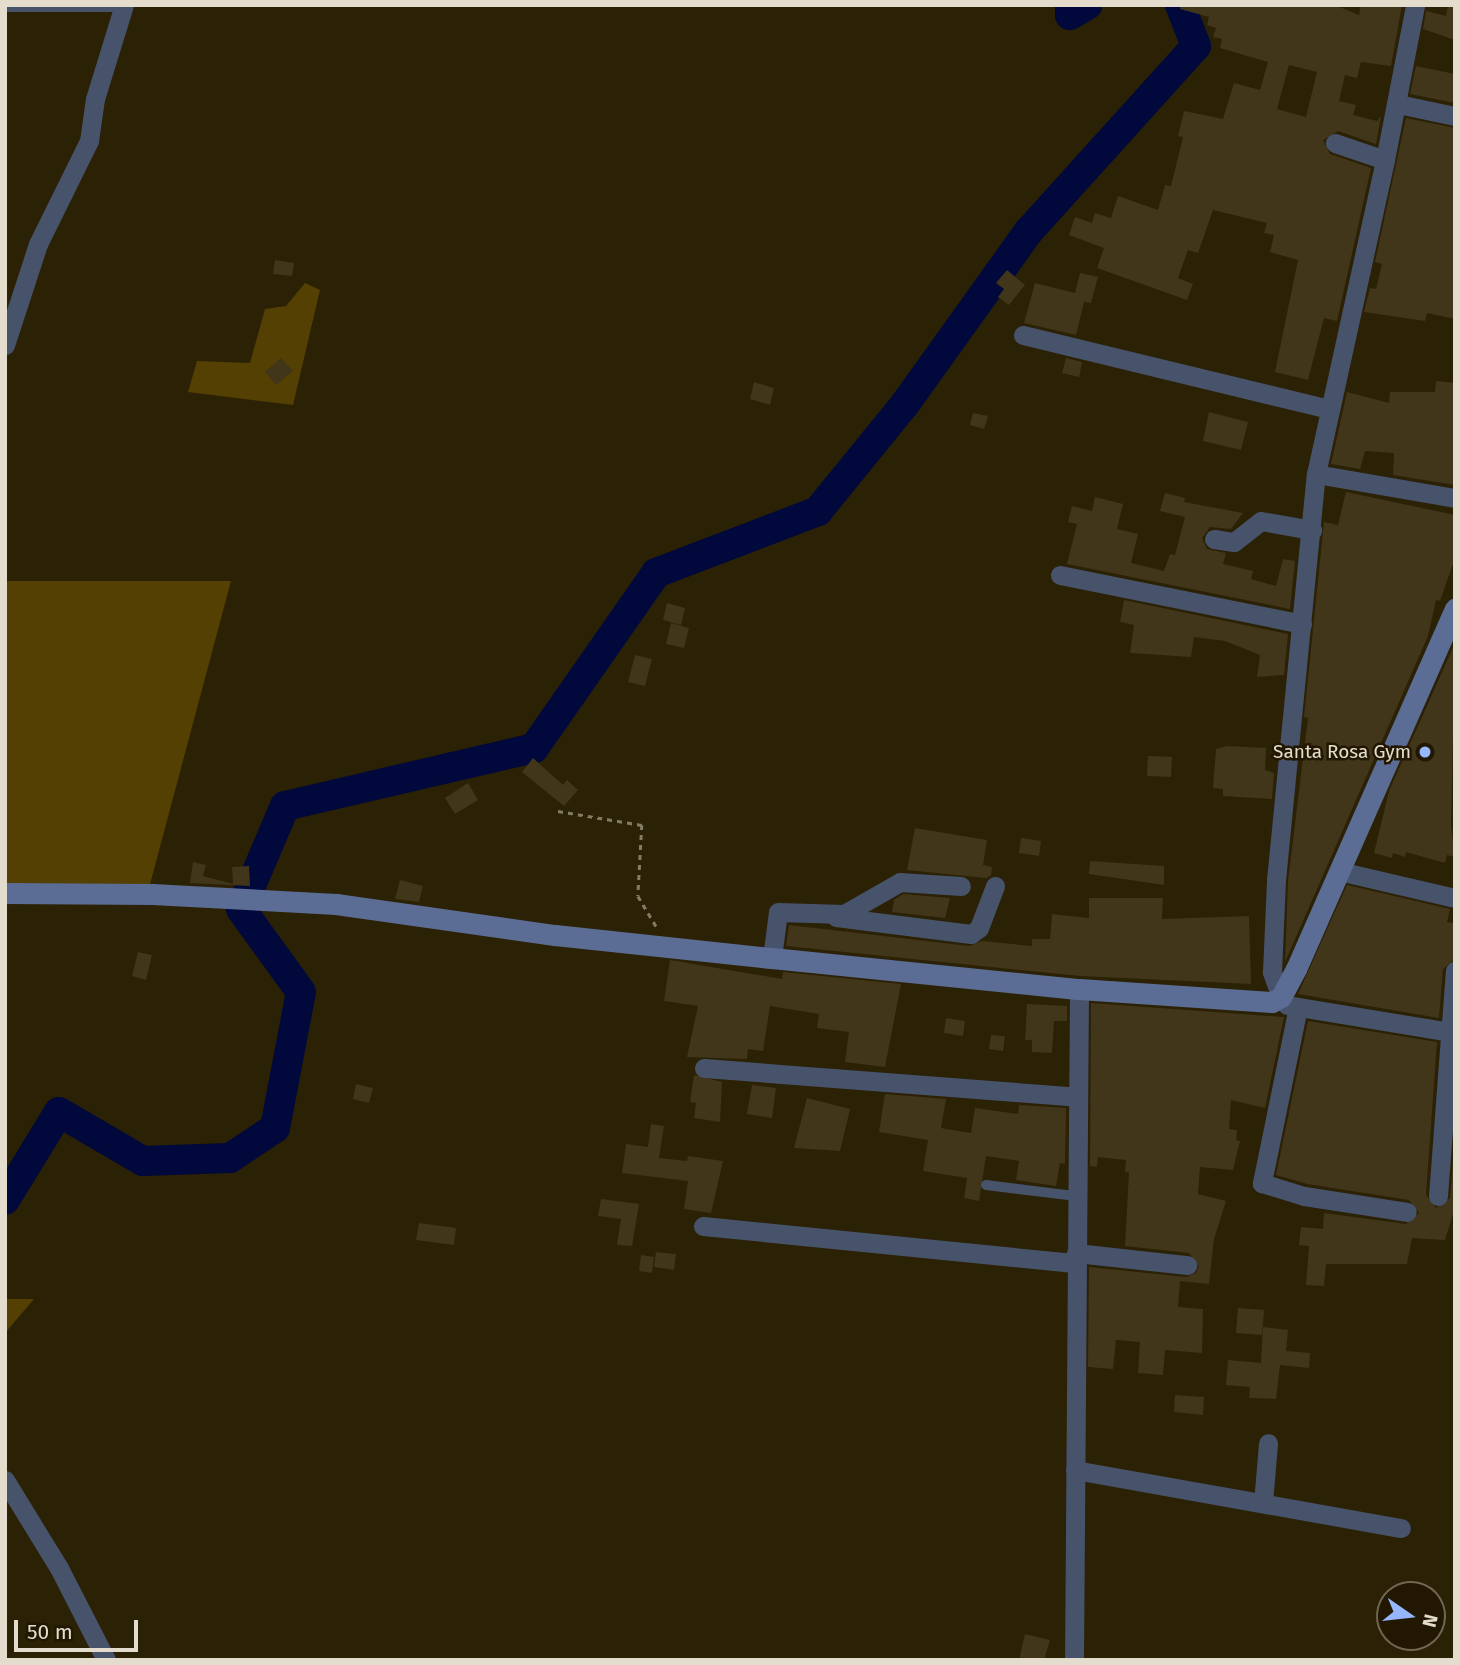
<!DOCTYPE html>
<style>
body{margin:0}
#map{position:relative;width:1460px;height:1665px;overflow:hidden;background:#2b2105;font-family:"Fira Sans",sans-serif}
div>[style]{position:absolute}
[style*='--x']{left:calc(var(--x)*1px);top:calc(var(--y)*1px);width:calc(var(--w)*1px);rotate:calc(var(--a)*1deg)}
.green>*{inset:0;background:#544002}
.river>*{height:30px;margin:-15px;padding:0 15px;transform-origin:15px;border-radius:15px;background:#01083b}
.building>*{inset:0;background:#41361a}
.path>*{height:2.5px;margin-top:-1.25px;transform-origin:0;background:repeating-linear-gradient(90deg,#847b65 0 5px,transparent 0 10px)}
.lane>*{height:10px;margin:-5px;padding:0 5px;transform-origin:5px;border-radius:5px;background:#47526b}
.street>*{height:19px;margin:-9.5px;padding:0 9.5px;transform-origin:9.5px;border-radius:9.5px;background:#47526b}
.secondary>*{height:21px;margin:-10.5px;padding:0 10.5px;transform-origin:10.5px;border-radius:10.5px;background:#5b6d95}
.dots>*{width:19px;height:19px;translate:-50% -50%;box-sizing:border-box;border:4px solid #221700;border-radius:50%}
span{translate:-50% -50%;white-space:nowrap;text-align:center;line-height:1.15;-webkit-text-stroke:5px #221700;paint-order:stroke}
.poi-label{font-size:19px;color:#e4ddcd}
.right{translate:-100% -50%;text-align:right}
.frame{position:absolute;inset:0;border:7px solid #e4ddcd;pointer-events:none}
.north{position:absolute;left:1376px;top:1581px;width:70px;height:70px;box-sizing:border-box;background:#221700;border:2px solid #706652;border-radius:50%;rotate:104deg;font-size:19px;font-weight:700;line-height:28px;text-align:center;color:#e4ddcd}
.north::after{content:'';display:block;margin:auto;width:24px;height:32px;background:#96b6fd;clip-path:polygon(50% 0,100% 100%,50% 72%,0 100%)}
.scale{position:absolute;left:14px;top:1620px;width:124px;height:32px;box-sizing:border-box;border:4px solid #e4ddcd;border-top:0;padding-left:9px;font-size:21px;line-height:24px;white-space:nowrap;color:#e4ddcd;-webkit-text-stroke:5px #221700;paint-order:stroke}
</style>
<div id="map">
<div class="green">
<i style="clip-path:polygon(305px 283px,320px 290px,293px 405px,188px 392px,197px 361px,250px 363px,265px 309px,286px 306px)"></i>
<i style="clip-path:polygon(5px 581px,231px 581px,149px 888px,5px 887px)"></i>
<i style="clip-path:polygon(5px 1299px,34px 1299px,5px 1333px)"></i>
</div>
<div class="river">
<i style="--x:1070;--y:5;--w:10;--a:90"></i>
<i style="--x:1070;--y:15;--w:20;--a:-30"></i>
<i style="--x:5;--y:1200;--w:103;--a:-58.5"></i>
<i style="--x:59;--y:1112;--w:97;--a:30.3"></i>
<i style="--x:143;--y:1161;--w:87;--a:-2"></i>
<i style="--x:230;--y:1158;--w:54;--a:-33.7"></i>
<i style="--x:275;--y:1128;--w:138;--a:-79.2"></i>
<i style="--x:301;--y:992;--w:102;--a:-125.9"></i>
<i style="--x:241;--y:909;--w:112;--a:-66.9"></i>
<i style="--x:285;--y:806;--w:256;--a:-13.1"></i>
<i style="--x:534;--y:748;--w:213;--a:-55.1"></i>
<i style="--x:656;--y:573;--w:173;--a:-20.9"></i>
<i style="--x:818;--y:511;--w:138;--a:-50.9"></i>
<i style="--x:905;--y:404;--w:213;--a:-54.4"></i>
<i style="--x:1029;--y:231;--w:249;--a:-47.9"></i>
<i style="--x:1196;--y:46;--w:44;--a:-111.3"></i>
</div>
<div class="building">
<i style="clip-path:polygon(evenodd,1181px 5px,1335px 5px,1359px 15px,1361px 5px,1402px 5px,1391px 66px,1361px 62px,1357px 78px,1345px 75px,1339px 101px,1356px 105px,1353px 115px,1377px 121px,1381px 116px,1376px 144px,1338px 131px,1323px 140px,1330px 154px,1371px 168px,1337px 321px,1324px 318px,1308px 380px,1275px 372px,1298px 260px,1270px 252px,1274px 235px,1264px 233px,1267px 223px,1213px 210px,1198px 253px,1188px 250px,1178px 278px,1193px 284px,1187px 300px,1097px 268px,1104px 248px,1069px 235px,1075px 217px,1092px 223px,1095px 213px,1111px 218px,1118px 196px,1158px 210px,1165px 185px,1171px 186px,1183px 137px,1178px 136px,1184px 111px,1223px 119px,1234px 83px,1260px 90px,1268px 62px,1220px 48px,1222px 39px,1213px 37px,1216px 28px,1207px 25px,1209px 17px,1180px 9px,1181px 5px,1289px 65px,1317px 72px,1306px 117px,1277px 109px,1289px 65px)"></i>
<i style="clip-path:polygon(1448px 5px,1455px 5px,1455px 40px,1423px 29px,1426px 11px,1446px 16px)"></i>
<i style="clip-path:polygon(1416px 66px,1455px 74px,1455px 103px,1410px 94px)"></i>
<i style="clip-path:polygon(1406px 118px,1455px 128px,1455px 319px,1427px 313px,1425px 321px,1364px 312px,1370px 288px,1376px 289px,1382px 264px,1375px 262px)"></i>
<i style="clip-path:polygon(275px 260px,294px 263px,292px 276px,273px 274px)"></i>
<i style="clip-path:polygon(1007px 270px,1025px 285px,1009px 305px,998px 297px,1004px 289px,996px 283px)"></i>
<i style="clip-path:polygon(1080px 273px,1098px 277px,1091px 303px,1084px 302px,1076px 335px,1024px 323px,1035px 283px,1075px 293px)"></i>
<i style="clip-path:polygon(281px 358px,293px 371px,276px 385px,265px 372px)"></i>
<i style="clip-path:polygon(1066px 358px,1082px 362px,1079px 377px,1062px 373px)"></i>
<i style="clip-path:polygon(1436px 381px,1455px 383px,1455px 485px,1393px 475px,1394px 453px,1365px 451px,1360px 469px,1331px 464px,1347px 392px,1389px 403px,1390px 392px,1435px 392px)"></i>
<i style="clip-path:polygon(754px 382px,774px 388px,770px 405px,750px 399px)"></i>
<i style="clip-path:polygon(1209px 412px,1248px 422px,1241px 450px,1203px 441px)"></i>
<i style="clip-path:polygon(973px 413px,988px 416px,984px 429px,970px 425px)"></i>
<i style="clip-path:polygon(1346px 492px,1455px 515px,1455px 558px,1440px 601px,1436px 600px,1428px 636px,1285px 962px,1288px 881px,1308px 718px,1304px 717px,1324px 522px,1338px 525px)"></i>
<i style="clip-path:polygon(1165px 493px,1185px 498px,1184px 502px,1243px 513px,1231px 529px,1210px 527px,1202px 538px,1207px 549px,1226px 553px,1223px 564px,1253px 571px,1251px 579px,1276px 586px,1283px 559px,1295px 561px,1290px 609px,1067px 564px,1077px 524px,1068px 522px,1072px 506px,1092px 511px,1095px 497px,1123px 504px,1117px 529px,1138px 534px,1131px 563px,1164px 571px,1170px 554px,1175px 555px,1185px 517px,1160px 511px)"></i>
<i style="clip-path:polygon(1124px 600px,1288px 634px,1284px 675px,1257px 677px,1260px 655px,1225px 641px,1194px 637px,1191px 657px,1130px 653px,1134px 625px,1120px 622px)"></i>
<i style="clip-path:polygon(667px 603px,685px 608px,681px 625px,663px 620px)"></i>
<i style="clip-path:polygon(671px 623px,689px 628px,684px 648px,666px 644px)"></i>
<i style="clip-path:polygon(1455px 643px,1451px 826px,1455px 857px,1447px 855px,1445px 863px,1406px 852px,1405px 857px,1393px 853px,1392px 858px,1374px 853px,1389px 791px)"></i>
<i style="clip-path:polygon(635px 655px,652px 659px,645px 686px,628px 682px)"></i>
<i style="clip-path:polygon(1227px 746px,1266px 748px,1265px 770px,1274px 773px,1272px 799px,1223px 796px,1223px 789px,1213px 788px,1216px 749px)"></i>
<i style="clip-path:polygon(1148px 756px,1172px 757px,1171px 777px,1147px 776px)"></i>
<i style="clip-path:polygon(533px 758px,563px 785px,567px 780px,578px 790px,564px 806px,522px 772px)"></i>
<i style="clip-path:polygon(468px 783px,478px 800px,455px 814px,445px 798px)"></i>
<i style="clip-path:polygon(915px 828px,987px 840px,983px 865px,992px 867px,991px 875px,986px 878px,907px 870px)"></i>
<i style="clip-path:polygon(1021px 838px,1041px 841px,1039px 856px,1019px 853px)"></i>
<i style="clip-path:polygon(1090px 861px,1164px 866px,1164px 885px,1089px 874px)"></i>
<i style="clip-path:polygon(193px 862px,206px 865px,203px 876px,233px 884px,232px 867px,249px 866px,250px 886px,190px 883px)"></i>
<i style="clip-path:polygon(400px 880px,423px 886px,419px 902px,395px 899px)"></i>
<i style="clip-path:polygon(1347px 885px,1450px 909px,1447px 922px,1455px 923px,1455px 959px,1443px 969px,1439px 1018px,1298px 994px)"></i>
<i style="clip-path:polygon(903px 894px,950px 898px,945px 918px,892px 912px,894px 900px)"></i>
<i style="clip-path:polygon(1089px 898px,1163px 898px,1162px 919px,1249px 916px,1251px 984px,1080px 976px,786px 946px,789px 925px,969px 946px,982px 941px,1032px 946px,1032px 939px,1050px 939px,1052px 914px,1089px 918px)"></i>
<i style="clip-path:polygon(138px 952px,152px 955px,146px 980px,132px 976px)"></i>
<i style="clip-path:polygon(670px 960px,782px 979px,783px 972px,901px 984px,885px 1067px,845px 1062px,849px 1032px,817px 1028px,819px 1014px,770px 1006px,763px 1051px,748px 1049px,747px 1059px,687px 1057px,698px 1006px,664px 1001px)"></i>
<i style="clip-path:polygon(1091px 1003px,1284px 1017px,1265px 1108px,1231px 1100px,1229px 1129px,1237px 1130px,1236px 1140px,1240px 1141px,1233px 1170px,1200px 1167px,1198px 1194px,1226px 1201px,1214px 1239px,1209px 1284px,1180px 1281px,1178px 1307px,1203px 1309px,1202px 1353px,1165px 1350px,1163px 1375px,1138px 1373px,1140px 1342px,1116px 1340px,1113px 1369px,1088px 1367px,1089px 1267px,1186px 1277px,1196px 1273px,1199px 1266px,1189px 1253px,1125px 1246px,1129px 1172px,1125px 1172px,1126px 1160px,1098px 1157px,1097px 1167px,1090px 1166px)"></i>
<i style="clip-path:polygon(1027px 1004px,1067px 1006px,1067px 1021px,1054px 1021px,1052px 1053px,1032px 1052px,1032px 1040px,1025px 1040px)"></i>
<i style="clip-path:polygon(946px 1018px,965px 1021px,963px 1036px,944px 1033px)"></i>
<i style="clip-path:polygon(1308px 1021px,1437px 1042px,1426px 1195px,1436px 1208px,1450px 1198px,1455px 1137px,1455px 1207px,1445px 1240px,1412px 1238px,1407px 1264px,1326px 1264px,1324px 1286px,1306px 1285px,1309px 1246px,1299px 1245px,1301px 1227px,1323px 1229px,1324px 1213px,1406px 1224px,1419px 1213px,1409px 1200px,1307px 1184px,1276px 1175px)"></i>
<i style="clip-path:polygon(991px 1035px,1005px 1036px,1003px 1051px,989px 1049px)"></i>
<i style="clip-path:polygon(694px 1075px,722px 1082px,720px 1122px,694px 1118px,696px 1103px,690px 1102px)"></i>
<i style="clip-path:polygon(356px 1084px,373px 1088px,369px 1103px,353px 1099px)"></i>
<i style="clip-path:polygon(752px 1085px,776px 1088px,772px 1118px,747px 1114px)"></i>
<i style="clip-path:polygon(885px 1094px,946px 1099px,941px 1128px,971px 1133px,975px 1108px,1018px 1114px,1019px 1105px,1066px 1108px,1065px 1164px,1060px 1163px,1056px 1186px,1016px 1180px,1019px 1161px,986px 1156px,979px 1201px,964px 1198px,967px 1178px,923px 1171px,928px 1140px,879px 1132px)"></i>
<i style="clip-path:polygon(807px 1098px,850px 1109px,840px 1151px,794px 1148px)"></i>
<i style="clip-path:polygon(651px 1124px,664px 1126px,659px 1158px,687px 1161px,688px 1156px,723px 1161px,711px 1213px,684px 1209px,688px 1181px,622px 1173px,626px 1144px,648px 1147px)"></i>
<i style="clip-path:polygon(601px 1199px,639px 1204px,632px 1246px,617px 1245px,621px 1219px,598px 1216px)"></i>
<i style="clip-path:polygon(419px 1223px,456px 1228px,454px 1245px,416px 1240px)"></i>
<i style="clip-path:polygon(656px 1252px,676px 1254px,674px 1270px,654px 1267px)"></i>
<i style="clip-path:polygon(641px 1255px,654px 1257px,652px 1273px,639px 1271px)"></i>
<i style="clip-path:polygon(1238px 1308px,1264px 1310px,1262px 1335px,1236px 1333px)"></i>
<i style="clip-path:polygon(1263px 1327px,1288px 1330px,1286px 1351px,1310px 1353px,1309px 1368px,1280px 1365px,1276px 1399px,1249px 1398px,1250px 1387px,1226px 1385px,1228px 1360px,1261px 1363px)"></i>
<i style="clip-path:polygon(1175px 1395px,1204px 1397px,1203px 1415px,1174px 1412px)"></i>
<i style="clip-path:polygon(1025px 1634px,1050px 1640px,1044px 1660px,1019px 1660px)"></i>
</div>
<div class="path">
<i style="--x:558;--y:811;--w:85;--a:9.5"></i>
<i style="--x:642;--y:825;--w:71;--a:93.2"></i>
<i style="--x:638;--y:896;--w:39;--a:59"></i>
</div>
<div class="lane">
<i style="--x:5;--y:7;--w:118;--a:0"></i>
<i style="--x:986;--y:1185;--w:91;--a:7"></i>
</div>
<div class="street">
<i style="--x:1398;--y:104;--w:58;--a:11.9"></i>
<i style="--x:1385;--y:160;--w:158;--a:-79"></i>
<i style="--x:1023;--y:335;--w:316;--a:13.6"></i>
<i style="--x:5;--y:345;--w:106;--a:-71.9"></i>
<i style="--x:38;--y:244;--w:115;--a:-63.7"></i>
<i style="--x:89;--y:141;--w:42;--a:-81.9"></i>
<i style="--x:95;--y:99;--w:98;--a:-72.9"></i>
<i style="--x:1316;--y:474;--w:141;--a:9.8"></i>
<i style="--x:1214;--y:539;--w:20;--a:9"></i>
<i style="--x:1234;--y:542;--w:34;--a:-38"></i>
<i style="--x:1261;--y:521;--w:52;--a:10"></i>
<i style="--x:1060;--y:575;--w:247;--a:11.4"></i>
<i style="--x:1339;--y:871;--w:119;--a:13.1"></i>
<i style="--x:836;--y:917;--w:136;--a:7.2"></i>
<i style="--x:971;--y:934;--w:10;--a:-37"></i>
<i style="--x:979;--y:928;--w:45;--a:-69.1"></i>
<i style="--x:772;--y:958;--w:46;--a:-82.6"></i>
<i style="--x:778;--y:912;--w:66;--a:1.7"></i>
<i style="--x:844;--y:914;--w:64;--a:-29.7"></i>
<i style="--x:900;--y:882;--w:61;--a:3.8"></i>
<i style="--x:1281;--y:997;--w:27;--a:-110"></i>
<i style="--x:1272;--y:972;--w:92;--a:-87.5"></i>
<i style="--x:1276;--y:880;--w:408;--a:-84.4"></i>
<i style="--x:1316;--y:474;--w:321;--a:-77.6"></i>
<i style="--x:1385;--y:160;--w:53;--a:-161.2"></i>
<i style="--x:1287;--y:1005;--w:165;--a:9.4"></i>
<i style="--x:1298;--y:1007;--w:180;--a:101.6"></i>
<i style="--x:1262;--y:1183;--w:44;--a:17.2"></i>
<i style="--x:1304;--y:1196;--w:104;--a:8.8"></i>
<i style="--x:704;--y:1068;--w:374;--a:4.4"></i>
<i style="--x:1438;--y:1196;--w:226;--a:-85.7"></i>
<i style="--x:703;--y:1226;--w:375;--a:5.7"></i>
<i style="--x:1076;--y:1253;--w:112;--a:6.2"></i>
<i style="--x:1075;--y:1470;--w:331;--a:10.1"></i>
<i style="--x:5;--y:1480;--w:103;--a:58.5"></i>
<i style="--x:59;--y:1568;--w:103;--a:62.9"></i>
<i style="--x:1263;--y:1503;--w:60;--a:-85.2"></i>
<i style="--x:1074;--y:1660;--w:671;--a:-89.57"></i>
</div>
<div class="secondary">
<i style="--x:5;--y:893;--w:147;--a:0.4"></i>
<i style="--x:152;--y:894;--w:184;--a:3.1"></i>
<i style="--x:336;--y:904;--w:221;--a:8.1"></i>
<i style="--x:555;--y:935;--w:218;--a:6.1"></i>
<i style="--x:772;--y:958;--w:309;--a:5.8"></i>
<i style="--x:1079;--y:989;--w:193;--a:3.9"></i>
<i style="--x:1272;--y:1002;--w:10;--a:-29"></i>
<i style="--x:1281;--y:997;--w:32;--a:-62"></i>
<i style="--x:1296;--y:969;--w:394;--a:-66.2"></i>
</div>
<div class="dots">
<i style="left:1425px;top:752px;background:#96b6fd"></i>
</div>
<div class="poi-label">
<span class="right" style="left:1411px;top:752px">Santa Rosa Gym</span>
</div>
<div class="frame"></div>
<div class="north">N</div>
<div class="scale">50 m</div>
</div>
